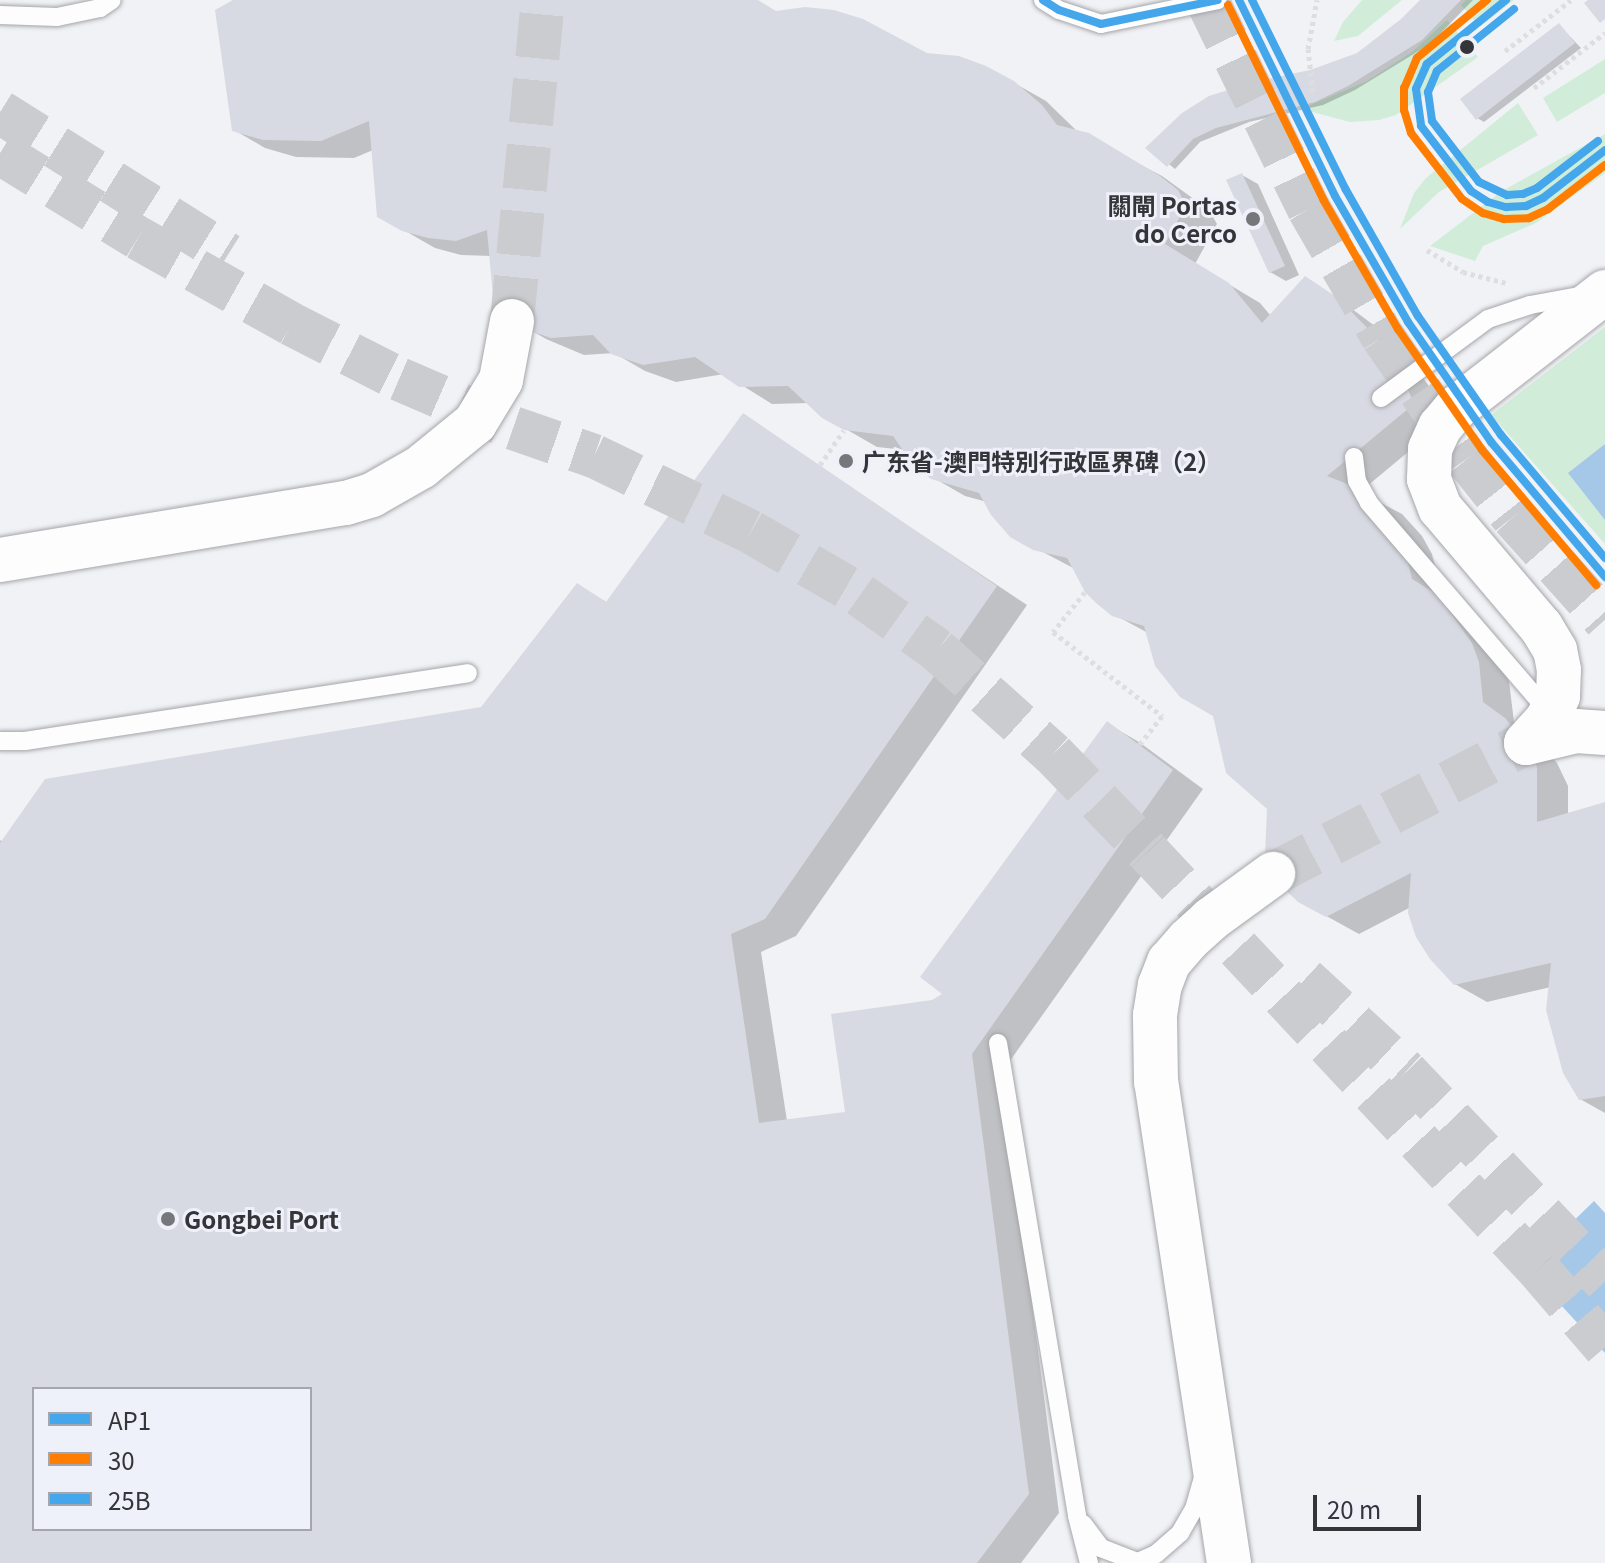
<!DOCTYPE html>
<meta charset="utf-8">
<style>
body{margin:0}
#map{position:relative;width:1605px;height:1563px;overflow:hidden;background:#f1f2f6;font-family:Georgia,"Noto Sans SC",serif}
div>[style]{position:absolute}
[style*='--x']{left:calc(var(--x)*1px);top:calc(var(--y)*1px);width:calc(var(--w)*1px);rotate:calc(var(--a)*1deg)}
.green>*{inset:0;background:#d1edd9}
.water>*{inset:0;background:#a5c7e8}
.shadow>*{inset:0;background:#0003}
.building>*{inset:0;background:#d8dae3}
.secondary-tunnel>*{height:44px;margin-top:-22px;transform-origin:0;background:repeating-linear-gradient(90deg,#cbccd0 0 44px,transparent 0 66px)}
.primary-tunnel>*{height:44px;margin-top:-22px;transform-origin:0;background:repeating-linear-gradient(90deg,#cbccd0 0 44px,transparent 0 66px)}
.motorway-tunnel>*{height:44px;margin-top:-22px;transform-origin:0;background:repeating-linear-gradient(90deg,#cbccd0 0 44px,transparent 0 66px)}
.path>*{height:5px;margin-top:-2.5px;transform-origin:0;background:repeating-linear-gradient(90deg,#dedee0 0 4px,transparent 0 8px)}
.roads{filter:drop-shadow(0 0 2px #a5a6a9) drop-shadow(0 0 2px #a5a6a9)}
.service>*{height:18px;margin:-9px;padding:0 9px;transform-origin:9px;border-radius:9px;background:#fdfdfe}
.secondary>*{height:44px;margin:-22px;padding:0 22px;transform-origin:22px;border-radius:22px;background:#fdfdfe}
.bus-1>*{height:8px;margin:-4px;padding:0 4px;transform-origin:4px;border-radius:4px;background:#44a6eb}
.bus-2>*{height:8px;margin:-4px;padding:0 4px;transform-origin:4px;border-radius:4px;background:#ff7d00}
.bus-3>*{height:8px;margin:-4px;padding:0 4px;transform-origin:4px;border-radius:4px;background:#44a6eb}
.dots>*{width:22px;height:22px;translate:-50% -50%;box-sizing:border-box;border:4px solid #eef1f9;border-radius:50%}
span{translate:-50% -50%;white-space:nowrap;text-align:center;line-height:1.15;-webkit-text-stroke:6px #eef1f9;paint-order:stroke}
.poi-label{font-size:24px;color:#343538;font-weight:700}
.right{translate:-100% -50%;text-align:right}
.left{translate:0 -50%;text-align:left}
.legend{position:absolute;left:32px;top:1387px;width:280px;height:144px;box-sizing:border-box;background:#eef1f9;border:2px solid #a4a6ac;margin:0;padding:10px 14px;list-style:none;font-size:24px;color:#343538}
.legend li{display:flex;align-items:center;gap:16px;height:40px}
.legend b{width:40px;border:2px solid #a4a6ac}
.scale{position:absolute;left:1313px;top:1495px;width:108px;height:36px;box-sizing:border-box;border:4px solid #343538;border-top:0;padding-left:10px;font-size:24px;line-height:28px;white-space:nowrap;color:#343538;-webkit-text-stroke:6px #eef1f9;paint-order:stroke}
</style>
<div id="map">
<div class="green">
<i style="clip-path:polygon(1362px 0,1402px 0,1358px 36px,1334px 41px,1343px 22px)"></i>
<i style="clip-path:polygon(1466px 0,1514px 0,1480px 27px,1461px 5px)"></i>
<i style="clip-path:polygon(1447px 20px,1478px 57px,1396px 115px,1379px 120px,1350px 122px,1301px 109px,1367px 81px,1412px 52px)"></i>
<i style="clip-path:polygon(1605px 59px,1605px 93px,1557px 122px,1543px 98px)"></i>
<i style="clip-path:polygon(1518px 103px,1538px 135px,1439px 192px,1400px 229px,1414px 193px,1426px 178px)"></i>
<i style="clip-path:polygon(1605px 134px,1605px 173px,1536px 223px,1483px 246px,1475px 261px,1430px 246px,1502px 191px)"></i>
<i style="clip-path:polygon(1605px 327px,1605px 544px,1491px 415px)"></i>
</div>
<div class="water">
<i style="clip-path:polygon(1605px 444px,1605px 520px,1568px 473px)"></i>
<i style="clip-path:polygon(1594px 1201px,1605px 1213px,1605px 1353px,1526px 1267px)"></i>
</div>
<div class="shadow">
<i style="clip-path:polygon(237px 0,754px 0,776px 13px,927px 55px,986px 67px,1046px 101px,1079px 133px,1162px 176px,1209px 210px,1217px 224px,1195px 264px,1260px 303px,1271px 316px,1305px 279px,1336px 297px,1395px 341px,1429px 386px,1444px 422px,1360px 492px,1402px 514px,1422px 536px,1432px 554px,1443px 599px,1488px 637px,1509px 681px,1514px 722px,1536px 739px,1557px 763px,1568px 786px,1568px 815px,1605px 804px,1605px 1113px,1580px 1099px,1551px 987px,1487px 1002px,1455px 984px,1411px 907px,1359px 934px,1299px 901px,1269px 808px,1215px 715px,1148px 633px,1113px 614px,1075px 569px,1011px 535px,987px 502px,965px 496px,932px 477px,905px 450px,877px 447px,823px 416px,809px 403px,772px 404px,724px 374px,676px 382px,645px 371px,614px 353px,584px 355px,546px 339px,513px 320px,492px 256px,461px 255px,435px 248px,379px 216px,373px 150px,354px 158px,296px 157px,265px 148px,234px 130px)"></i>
<i style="clip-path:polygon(1423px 0,1473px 0,1430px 44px,1355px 90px,1323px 105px,1249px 122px,1200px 142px,1175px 169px,1148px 147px,1311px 72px,1358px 54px,1402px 21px)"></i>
<i style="clip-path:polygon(1559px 25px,1581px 48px,1484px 122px,1477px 118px)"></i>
<i style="clip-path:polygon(1242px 175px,1258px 184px,1299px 275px,1286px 281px,1270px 272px)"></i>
<i style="clip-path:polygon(evenodd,743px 416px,1027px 605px,796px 936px,761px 952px,787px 1121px,847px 1113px,932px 1002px,945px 994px,1108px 724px,1139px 742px,1203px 789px,1002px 1072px,1059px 1513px,1021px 1563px,0 1563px,0 840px,3px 842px,482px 709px,577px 585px,608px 603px,743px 416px,34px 1389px,310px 1389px,310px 1529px,34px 1529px,34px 1389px)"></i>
</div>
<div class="building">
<i style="clip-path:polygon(233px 0,758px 0,776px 11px,805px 7px,834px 10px,863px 19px,927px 53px,959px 56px,986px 66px,1014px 81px,1042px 105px,1057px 125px,1089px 133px,1160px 176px,1178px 190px,1186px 205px,1165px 244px,1229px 283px,1262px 323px,1305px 276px,1338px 298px,1385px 346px,1398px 366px,1414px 404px,1327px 476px,1370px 493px,1401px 534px,1412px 579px,1438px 595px,1472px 643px,1479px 662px,1483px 702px,1505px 718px,1526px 743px,1537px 767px,1537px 822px,1605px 802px,1605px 1096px,1579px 1100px,1563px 1073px,1546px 1010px,1551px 963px,1454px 985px,1430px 959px,1416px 937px,1408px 913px,1411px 873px,1326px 917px,1298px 902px,1280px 885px,1265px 855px,1267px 809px,1226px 773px,1213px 716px,1180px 697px,1155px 666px,1144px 626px,1112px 616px,1096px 603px,1085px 592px,1067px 558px,1033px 550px,1010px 537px,991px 515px,979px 493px,931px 479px,911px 462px,893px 436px,844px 430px,822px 418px,788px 386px,739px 387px,695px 357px,643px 365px,611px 354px,593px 335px,551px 338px,522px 328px,494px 308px,487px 230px,456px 241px,428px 238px,402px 231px,377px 217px,369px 121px,321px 141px,263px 140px,232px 131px,215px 10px)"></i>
<i style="clip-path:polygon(1420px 0,1461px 0,1422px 40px,1348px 86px,1315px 102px,1216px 128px,1193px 139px,1167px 167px,1145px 148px,1182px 113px,1209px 96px,1253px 82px,1310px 70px,1357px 53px,1401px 19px)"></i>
<i style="clip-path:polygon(1588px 0,1605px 0,1605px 19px,1600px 23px,1584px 3px)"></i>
<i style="clip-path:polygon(1559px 23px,1575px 43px,1476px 120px,1460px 99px)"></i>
<i style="clip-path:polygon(1242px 173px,1285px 266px,1269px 273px,1226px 180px)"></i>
<i style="clip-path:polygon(evenodd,743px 413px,997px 586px,765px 919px,731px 934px,759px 1123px,845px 1112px,831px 1014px,932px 1000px,942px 994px,920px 977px,1107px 721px,1173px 770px,972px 1054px,1029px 1494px,977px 1563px,0 1563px,0 843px,45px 779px,481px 707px,577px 583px,606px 602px,743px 413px,34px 1389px,310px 1389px,310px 1529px,34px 1529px,34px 1389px)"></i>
</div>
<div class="secondary-tunnel">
<i style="--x:512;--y:321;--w:322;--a:-84.5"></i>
<i style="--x:1273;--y:874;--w:285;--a:-27.4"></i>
</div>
<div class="primary-tunnel">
<i style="--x:1207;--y:0;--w:233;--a:64"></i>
<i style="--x:1309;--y:209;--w:148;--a:60"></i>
<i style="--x:1383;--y:337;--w:148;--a:55.5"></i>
<i style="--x:1467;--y:459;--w:74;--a:51.6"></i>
<i style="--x:1513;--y:517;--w:138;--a:48.2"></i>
</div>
<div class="motorway-tunnel">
<i style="--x:0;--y:112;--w:269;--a:32.1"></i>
<i style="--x:0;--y:153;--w:162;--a:31.6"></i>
<i style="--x:138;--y:238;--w:176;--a:29.3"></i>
<i style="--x:291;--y:324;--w:121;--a:27"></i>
<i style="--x:399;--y:379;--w:124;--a:23.3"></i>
<i style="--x:513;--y:428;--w:86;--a:19.1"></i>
<i style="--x:594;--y:456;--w:174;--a:25.8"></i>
<i style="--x:751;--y:532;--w:126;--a:30"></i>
<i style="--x:860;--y:595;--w:95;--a:35.5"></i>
<i style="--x:937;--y:650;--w:156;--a:41.9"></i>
<i style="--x:1053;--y:754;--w:136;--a:45.9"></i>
<i style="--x:1148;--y:852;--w:571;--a:46.92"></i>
<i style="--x:1538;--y:1269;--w:103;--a:49.3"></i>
<i style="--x:1305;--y:979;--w:137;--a:42.6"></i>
<i style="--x:1406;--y:1072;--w:289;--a:46.4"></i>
</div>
<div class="path">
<i style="--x:1505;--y:51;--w:83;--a:-37.7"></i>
<i style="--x:1534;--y:88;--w:90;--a:-37.8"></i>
<i style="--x:1313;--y:92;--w:43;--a:-96.6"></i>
<i style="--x:1308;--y:49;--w:50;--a:-79.6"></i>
<i style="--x:1427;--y:250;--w:42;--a:31.4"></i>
<i style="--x:1463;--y:272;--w:44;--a:14.3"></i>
<i style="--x:820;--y:465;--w:42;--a:-55.6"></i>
<i style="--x:1085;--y:592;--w:51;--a:128.7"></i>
<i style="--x:1053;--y:632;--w:138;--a:37.6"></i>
<i style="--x:1162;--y:716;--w:37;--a:128"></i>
</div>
<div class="roads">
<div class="service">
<i style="--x:1043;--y:0;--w:19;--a:32"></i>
<i style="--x:1059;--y:10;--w:44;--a:18.4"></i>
<i style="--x:1101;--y:24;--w:119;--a:-11.6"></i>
<i style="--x:0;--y:15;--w:57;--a:2"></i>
<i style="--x:57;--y:17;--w:44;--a:-11.8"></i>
<i style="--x:100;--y:8;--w:14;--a:-34"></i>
<i style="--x:1381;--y:398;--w:133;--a:-36.4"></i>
<i style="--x:1488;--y:319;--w:44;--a:-18.4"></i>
<i style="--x:1530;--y:305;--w:51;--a:-10.2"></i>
<i style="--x:1354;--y:457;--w:24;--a:83"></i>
<i style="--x:1357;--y:481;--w:25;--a:61"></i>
<i style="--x:1369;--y:503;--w:276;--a:49.3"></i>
<i style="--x:0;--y:741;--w:25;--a:0"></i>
<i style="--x:25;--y:741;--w:448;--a:-8.7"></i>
<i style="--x:998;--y:1043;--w:480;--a:80.5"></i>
<i style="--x:1077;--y:1516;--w:49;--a:75.7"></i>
<i style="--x:1083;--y:1524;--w:30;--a:53"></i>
<i style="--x:1101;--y:1548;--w:40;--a:21"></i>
<i style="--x:1138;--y:1562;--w:20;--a:-24"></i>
<i style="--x:1156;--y:1554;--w:32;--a:-41"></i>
<i style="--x:1180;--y:1533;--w:28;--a:-60"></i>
<i style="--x:1194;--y:1509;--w:33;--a:-74"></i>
</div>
<div class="secondary">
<i style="--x:0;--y:560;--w:351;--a:-9.4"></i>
<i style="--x:346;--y:503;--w:27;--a:-17"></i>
<i style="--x:372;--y:495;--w:56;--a:-29.7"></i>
<i style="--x:421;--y:467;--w:70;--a:-39.2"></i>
<i style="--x:475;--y:423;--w:50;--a:-58.8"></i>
<i style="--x:501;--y:380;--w:60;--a:-79.4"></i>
<i style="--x:1526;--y:743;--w:31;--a:-48"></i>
<i style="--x:1547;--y:720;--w:26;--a:-65"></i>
<i style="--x:1558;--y:696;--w:26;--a:-88"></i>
<i style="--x:1559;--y:670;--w:20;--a:-101"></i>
<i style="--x:1555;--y:650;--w:27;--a:-121"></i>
<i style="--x:1541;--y:627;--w:156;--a:-130.3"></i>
<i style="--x:1440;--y:508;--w:31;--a:-111"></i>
<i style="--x:1429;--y:479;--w:30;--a:-88"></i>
<i style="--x:1430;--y:449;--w:24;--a:-66"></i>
<i style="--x:1440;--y:427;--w:25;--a:-50"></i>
<i style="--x:1456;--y:408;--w:189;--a:-37.9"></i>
<i style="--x:1526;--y:743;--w:51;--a:-13.5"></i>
<i style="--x:1576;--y:731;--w:29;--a:4"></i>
<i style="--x:1229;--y:1563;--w:487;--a:-98.6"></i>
<i style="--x:1156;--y:1082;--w:67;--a:-90.9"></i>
<i style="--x:1155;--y:1015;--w:30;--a:-81"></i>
<i style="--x:1160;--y:985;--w:25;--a:-69"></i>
<i style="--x:1169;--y:962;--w:29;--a:-49"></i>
<i style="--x:1188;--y:940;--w:31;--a:-42"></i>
<i style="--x:1211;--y:919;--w:77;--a:-36"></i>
</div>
</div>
<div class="bus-1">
<i style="--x:1043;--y:0;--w:19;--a:32"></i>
<i style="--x:1059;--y:10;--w:44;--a:18.4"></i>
<i style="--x:1101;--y:24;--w:119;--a:-11.6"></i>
<i style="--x:1239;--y:0;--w:218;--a:63.9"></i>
<i style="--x:1335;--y:196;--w:146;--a:59.9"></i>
<i style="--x:1408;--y:322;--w:146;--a:55.3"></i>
<i style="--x:1491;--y:442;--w:177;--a:49.8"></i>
<i style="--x:1506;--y:0;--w:102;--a:141"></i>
<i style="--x:1427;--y:64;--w:27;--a:114"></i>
<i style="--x:1416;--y:89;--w:37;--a:82"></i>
<i style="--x:1421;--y:126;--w:82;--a:52.4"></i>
<i style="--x:1471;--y:191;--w:20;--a:33"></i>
<i style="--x:1488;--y:202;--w:19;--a:16"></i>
<i style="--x:1506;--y:207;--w:20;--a:-3"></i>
<i style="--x:1526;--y:206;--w:19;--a:-25"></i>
<i style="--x:1543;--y:198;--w:78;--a:-37.7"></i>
</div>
<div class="bus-2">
<i style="--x:1487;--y:0;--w:91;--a:140.4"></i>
<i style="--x:1417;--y:58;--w:33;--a:113"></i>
<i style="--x:1404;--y:88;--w:22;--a:90"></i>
<i style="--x:1404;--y:110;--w:24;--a:73"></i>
<i style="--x:1411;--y:133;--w:83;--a:52.3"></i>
<i style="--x:1462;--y:199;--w:25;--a:34"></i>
<i style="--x:1483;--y:213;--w:22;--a:16"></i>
<i style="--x:1504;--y:219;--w:25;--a:-2"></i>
<i style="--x:1529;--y:218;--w:21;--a:-25"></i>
<i style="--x:1548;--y:209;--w:72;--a:-37.7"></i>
<i style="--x:1228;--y:5;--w:218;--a:63.9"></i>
<i style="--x:1324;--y:201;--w:148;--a:60"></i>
<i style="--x:1398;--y:329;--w:147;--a:55.2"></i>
<i style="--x:1482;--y:450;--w:177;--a:49.8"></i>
</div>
<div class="bus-3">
<i style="--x:1252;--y:0;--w:212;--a:63.7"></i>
<i style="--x:1346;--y:190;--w:145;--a:60.3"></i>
<i style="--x:1418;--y:316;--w:145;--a:55.1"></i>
<i style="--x:1501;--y:435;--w:161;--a:49.8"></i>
<i style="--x:1514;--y:9;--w:99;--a:141.2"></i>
<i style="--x:1437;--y:71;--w:23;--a:113"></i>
<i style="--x:1428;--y:92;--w:29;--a:82"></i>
<i style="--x:1432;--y:121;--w:77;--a:52.4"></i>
<i style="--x:1479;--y:182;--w:31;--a:25"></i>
<i style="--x:1507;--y:195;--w:16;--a:-4"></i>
<i style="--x:1523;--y:194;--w:15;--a:-23"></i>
<i style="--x:1537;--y:188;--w:77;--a:-37.6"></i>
</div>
<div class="dots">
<i style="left:1467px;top:47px;background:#343538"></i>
<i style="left:1253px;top:219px;background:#76777a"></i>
<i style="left:846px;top:461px;background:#76777a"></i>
<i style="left:168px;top:1219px;background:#76777a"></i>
</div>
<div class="poi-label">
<span class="right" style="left:1237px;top:219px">關閘 Portas<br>do Cerco</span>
<span class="left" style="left:862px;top:461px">广东省-澳門特別行政區界碑（2）</span>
<span class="left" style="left:184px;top:1219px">Gongbei Port</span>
</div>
<ul class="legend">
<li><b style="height:10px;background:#44a6eb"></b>AP1</li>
<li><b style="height:10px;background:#ff7d00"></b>30</li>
<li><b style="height:10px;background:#44a6eb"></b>25B</li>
</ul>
<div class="scale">20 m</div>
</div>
